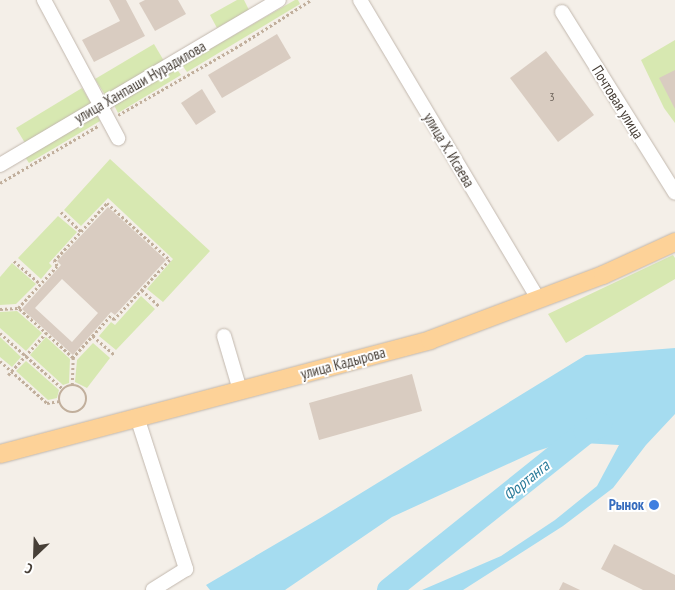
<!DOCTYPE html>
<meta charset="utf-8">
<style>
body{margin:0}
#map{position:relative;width:675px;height:590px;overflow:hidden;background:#f4efe8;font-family:"PT Sans Narrow",sans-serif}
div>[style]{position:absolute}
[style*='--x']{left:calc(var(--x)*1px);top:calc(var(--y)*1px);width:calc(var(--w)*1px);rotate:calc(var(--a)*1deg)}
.green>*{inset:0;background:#d7e8b1}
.water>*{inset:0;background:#a5dcf0}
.river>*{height:24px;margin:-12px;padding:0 12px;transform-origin:12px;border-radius:12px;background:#a5dcf0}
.building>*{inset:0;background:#d9ccc1}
.path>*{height:2.5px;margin-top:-1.25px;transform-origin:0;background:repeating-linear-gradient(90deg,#c1af9c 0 2.5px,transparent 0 5px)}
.path>.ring{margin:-1.25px;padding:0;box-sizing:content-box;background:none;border:2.5px solid #c1af9c;border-radius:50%}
.roads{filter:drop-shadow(0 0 1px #c2b8ae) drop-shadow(0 0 1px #c2b8ae)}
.minor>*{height:14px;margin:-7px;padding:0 7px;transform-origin:7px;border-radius:7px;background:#fff}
.major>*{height:18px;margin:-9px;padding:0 9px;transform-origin:9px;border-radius:9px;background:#fdd298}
.dots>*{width:14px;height:14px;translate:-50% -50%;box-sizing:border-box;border:2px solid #fff;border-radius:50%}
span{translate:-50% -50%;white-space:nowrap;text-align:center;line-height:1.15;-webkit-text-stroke:4px #fff;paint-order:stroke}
.number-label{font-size:12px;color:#6c625a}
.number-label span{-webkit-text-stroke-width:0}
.street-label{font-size:15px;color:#473f37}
.shop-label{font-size:15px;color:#366cbe;font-weight:700}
.right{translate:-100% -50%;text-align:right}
.water-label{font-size:16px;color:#2b7c9b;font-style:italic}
.north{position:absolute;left:10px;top:530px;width:50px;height:50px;-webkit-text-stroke:4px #fff;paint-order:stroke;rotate:204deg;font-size:14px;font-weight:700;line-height:20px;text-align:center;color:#473f37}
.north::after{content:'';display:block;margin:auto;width:18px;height:22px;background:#473f37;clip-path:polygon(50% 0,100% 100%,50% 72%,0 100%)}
</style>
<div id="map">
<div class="green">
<i style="clip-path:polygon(237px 0,244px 0,249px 10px,217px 28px,210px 15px)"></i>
<i style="clip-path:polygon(295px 0,298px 0,300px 4px,187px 72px,182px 65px)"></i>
<i style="clip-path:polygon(675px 40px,675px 123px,664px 108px,641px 60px)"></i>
<i style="clip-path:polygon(154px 44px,164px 61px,105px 95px,95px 79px)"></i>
<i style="clip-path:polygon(176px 68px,181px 75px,118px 113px,114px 105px)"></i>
<i style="clip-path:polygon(82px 88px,91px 103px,25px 143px,16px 128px)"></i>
<i style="clip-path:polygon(97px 115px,100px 121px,29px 163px,25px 157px)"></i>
<i style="clip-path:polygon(110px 159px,210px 251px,163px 302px,147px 289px,173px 259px,108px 198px,81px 226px,64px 210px)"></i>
<i style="clip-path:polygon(58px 216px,77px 232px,49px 263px,52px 266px,41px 279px,18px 258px)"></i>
<i style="clip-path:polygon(673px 255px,675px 258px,675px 279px,566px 343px,548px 314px)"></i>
<i style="clip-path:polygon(12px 263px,36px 284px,16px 304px,0 305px,0 277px)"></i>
<i style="clip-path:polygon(141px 296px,155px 309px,116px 350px,99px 336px,111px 322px,115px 325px)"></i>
<i style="clip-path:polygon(17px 311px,42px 333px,26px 351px,0 328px,0 312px)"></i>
<i style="clip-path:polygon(0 337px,21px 357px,12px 367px,0 357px)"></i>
<i style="clip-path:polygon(46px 337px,70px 359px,69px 383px,63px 385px,30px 355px)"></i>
<i style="clip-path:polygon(93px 343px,110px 358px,87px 388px,75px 382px,77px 360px)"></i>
<i style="clip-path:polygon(26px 361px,59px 390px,57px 398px,48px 400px,16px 371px)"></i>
</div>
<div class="water">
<i style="clip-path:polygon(675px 348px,675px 414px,646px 445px,613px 488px,563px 526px,463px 590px,422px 590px,501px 556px,555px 520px,597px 486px,619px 445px,565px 442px,534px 452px,392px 517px,285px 590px,210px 590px,206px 585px,322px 517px,586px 355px)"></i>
</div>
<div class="river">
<i style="--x:389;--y:590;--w:253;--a:-38.7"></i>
<i style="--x:586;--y:432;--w:16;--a:-27"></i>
</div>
<div class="building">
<i style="clip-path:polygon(109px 0,126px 0,145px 36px,94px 62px,82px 40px,120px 21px)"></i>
<i style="clip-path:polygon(145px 0,178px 0,186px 14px,155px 31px,139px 3px)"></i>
<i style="clip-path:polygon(277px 34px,291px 58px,222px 98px,208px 75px)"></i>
<i style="clip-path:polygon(546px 51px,594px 115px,558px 142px,510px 78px)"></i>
<i style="clip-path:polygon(675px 70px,675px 109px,659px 78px)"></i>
<i style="clip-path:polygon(202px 89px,216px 112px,196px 125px,181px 103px)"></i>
<i style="clip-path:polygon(evenodd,108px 207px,166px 260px,115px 315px,111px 312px,73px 355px,22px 309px,61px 265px,57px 261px,108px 207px,62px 279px,98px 313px,72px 342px,35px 308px,62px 279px)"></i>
<i style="clip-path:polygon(412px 374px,422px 411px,319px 440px,309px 403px)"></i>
<i style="clip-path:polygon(614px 544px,675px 575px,675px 590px,643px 590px,601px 569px)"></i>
<i style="clip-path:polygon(563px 582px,580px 590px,559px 590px)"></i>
</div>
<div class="path">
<i style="--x:118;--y:115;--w:141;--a:-29.8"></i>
<i style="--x:240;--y:45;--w:84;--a:-32.4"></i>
<i style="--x:0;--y:183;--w:113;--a:-30.2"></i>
<i style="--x:107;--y:203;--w:85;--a:42.1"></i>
<i style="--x:170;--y:260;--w:82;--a:133"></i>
<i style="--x:114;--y:320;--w:5;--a:-127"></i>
<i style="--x:111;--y:316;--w:57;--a:132.1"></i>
<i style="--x:73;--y:358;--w:74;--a:-137.7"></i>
<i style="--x:18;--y:308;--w:57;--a:-47.1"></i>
<i style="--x:57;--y:266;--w:6;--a:-121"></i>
<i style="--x:54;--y:261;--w:79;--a:-47.6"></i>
<i style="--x:61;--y:212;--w:28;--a:44"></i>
<i style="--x:14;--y:261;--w:35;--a:41"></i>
<i style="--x:142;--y:290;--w:23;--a:43"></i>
<i style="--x:0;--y:309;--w:18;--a:-3"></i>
<i style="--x:0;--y:333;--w:84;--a:41.6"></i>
<i style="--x:93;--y:336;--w:28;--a:41"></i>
<i style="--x:0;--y:361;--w:63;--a:41.8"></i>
<i style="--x:47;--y:403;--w:12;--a:-9"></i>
<i style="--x:8;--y:375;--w:57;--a:-47.9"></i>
<i style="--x:72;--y:385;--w:27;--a:-88"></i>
<i class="ring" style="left:59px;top:385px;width:25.5px;height:25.5px"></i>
</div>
<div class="roads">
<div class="minor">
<i style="--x:44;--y:0;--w:157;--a:61.8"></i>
<i style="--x:360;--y:0;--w:349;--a:59.2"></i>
<i style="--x:562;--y:12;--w:213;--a:58"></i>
<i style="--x:0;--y:165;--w:324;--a:-30.6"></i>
<i style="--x:224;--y:336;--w:56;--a:73.5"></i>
<i style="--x:137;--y:417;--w:160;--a:72.1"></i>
<i style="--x:186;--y:569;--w:39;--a:148"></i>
</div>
<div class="major">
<i style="--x:0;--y:454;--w:445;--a:-14.8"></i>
<i style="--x:430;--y:340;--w:185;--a:-20.6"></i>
<i style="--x:603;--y:275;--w:79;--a:-24.6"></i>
</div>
</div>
<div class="dots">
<i style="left:654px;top:505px;background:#3f7fe0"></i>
</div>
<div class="number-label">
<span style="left:552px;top:97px">3</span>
</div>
<div class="street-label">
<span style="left:140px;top:82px;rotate:-30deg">улица Ханпаши Нурадилова</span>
<span style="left:618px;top:102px;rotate:58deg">Почтовая улица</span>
<span style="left:449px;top:150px;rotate:59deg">улица Х. Исаева</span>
<span style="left:343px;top:363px;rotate:-15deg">улица Кадырова</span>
</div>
<div class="shop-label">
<span class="right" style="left:644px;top:505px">Рынок</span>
</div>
<div class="water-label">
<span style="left:526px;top:480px;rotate:-39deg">Фортанга</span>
</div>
<div class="north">С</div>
</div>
